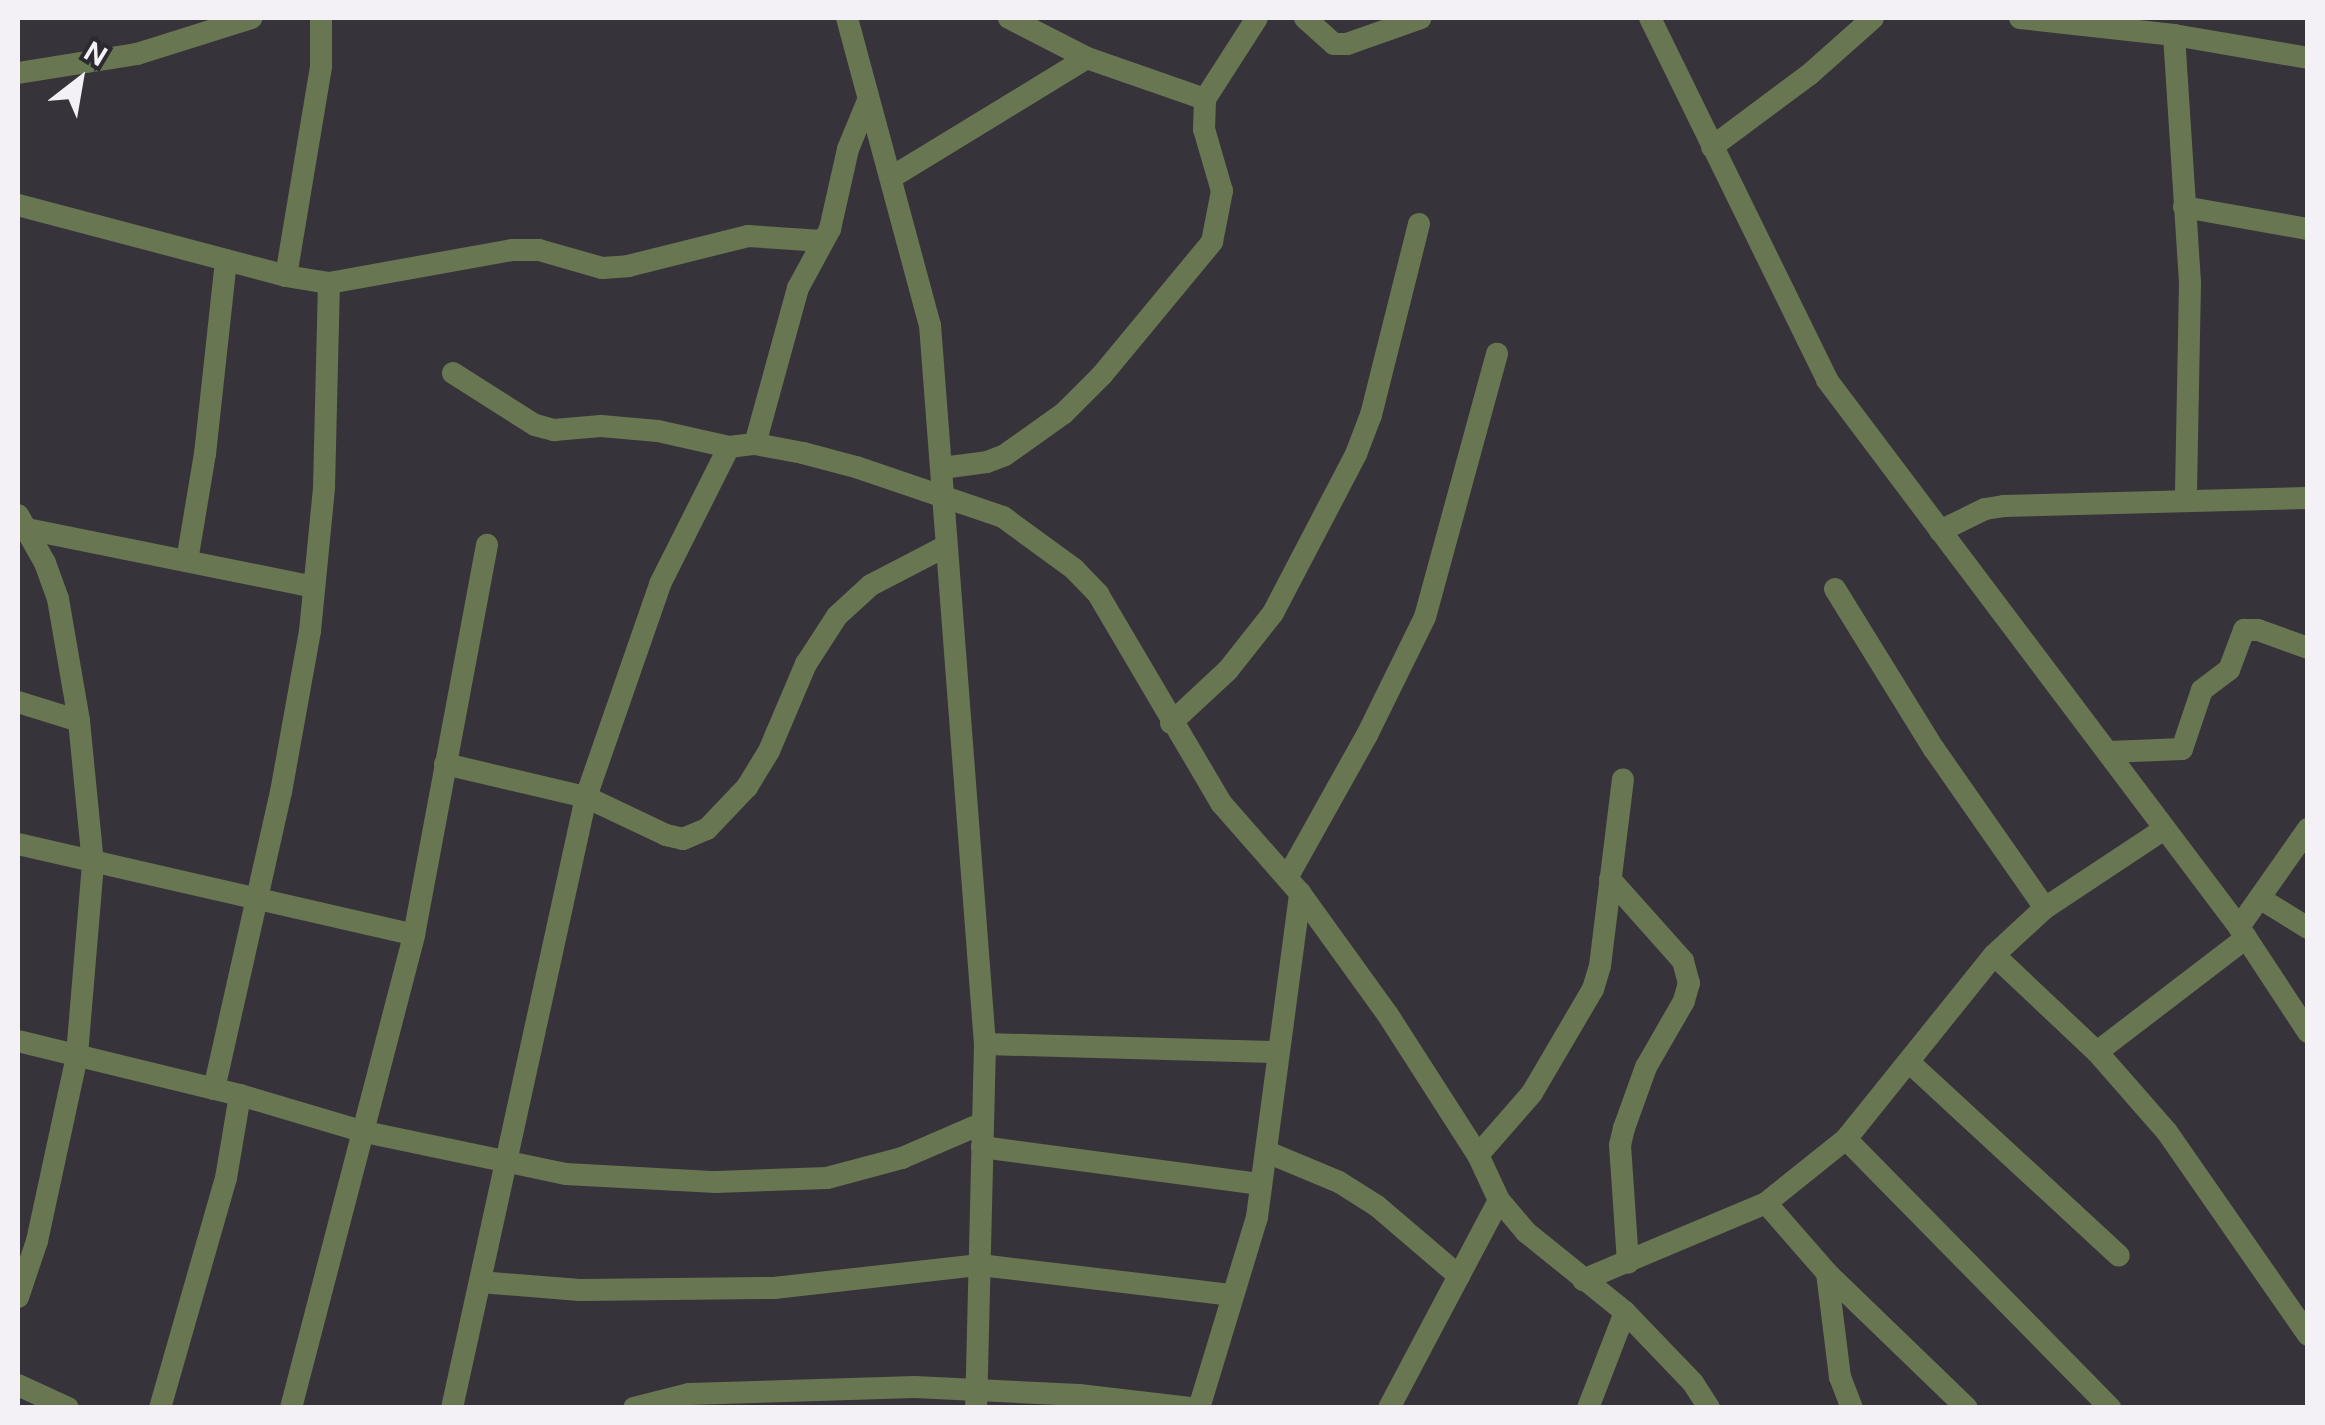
<!DOCTYPE html>
<style>
body{margin:0}
#map{position:relative;width:2325px;height:1425px;overflow:hidden;background:#36333b;font-family:"DM Sans",sans-serif}
div>[style]{position:absolute}
[style*='--x']{left:calc(var(--x)*1px);top:calc(var(--y)*1px);width:calc(var(--w)*1px);rotate:calc(var(--a)*1deg)}
.minor>*{height:22px;margin:-11px;padding:0 11px;transform-origin:11px;border-radius:11px;background:#687651}
span{translate:-50% -50%;white-space:nowrap;text-align:center;line-height:1.15;-webkit-text-stroke:8px #2c2931;paint-order:stroke}
.frame{position:absolute;inset:0;border:20px solid #f3f1f6;pointer-events:none}
.north{position:absolute;left:30px;top:30px;width:100px;height:100px;-webkit-text-stroke:8px #2c2931;paint-order:stroke;rotate:31deg;font-size:28px;font-weight:700;line-height:40px;text-align:center;color:#f3f1f6}
.north::after{content:'';display:block;margin:auto;width:35px;height:45px;background:#f3f1f6;clip-path:polygon(50% 0,100% 100%,50% 72%,0 100%)}
</style>
<div id="map">
<div class="minor">
<i style="--x:847;--y:18;--w:318;--a:74.9"></i>
<i style="--x:930;--y:325;--w:721;--a:85.63"></i>
<i style="--x:985;--y:1044;--w:364;--a:91.4"></i>
<i style="--x:1009;--y:18;--w:88;--a:27.1"></i>
<i style="--x:1087;--y:58;--w:125;--a:19.2"></i>
<i style="--x:1305;--y:18;--w:39;--a:42"></i>
<i style="--x:1334;--y:44;--w:13;--a:0"></i>
<i style="--x:1347;--y:44;--w:78;--a:-19.4"></i>
<i style="--x:1650;--y:18;--w:403;--a:63.9"></i>
<i style="--x:1827;--y:380;--w:685;--a:53.01"></i>
<i style="--x:2239;--y:927;--w:126;--a:56.7"></i>
<i style="--x:2020;--y:18;--w:155;--a:6.3"></i>
<i style="--x:2174;--y:35;--w:136;--a:9.7"></i>
<i style="--x:2174;--y:35;--w:249;--a:86.3"></i>
<i style="--x:2190;--y:283;--w:218;--a:91.1"></i>
<i style="--x:18;--y:73;--w:121;--a:-9.1"></i>
<i style="--x:137;--y:54;--w:120;--a:-17.5"></i>
<i style="--x:1712;--y:147;--w:122;--a:-36.7"></i>
<i style="--x:1810;--y:74;--w:84;--a:-41.6"></i>
<i style="--x:892;--y:177;--w:228;--a:-31.4"></i>
<i style="--x:18;--y:205;--w:277;--a:14.8"></i>
<i style="--x:286;--y:276;--w:44;--a:9.2"></i>
<i style="--x:329;--y:283;--w:186;--a:-10.2"></i>
<i style="--x:512;--y:250;--w:27;--a:0"></i>
<i style="--x:539;--y:250;--w:66;--a:15.9"></i>
<i style="--x:602;--y:268;--w:26;--a:-4"></i>
<i style="--x:628;--y:266;--w:124;--a:-14"></i>
<i style="--x:748;--y:236;--w:74;--a:3.9"></i>
<i style="--x:2184;--y:207;--w:126;--a:10.1"></i>
<i style="--x:286;--y:276;--w:213;--a:-80.5"></i>
<i style="--x:321;--y:66;--w:48;--a:-90"></i>
<i style="--x:453;--y:373;--w:97;--a:32.4"></i>
<i style="--x:535;--y:425;--w:20;--a:15"></i>
<i style="--x:554;--y:430;--w:47;--a:-4.9"></i>
<i style="--x:601;--y:426;--w:57;--a:5"></i>
<i style="--x:658;--y:431;--w:73;--a:12.7"></i>
<i style="--x:729;--y:447;--w:26;--a:-7"></i>
<i style="--x:755;--y:444;--w:49;--a:10.6"></i>
<i style="--x:803;--y:453;--w:55;--a:14.8"></i>
<i style="--x:856;--y:467;--w:155;--a:18.8"></i>
<i style="--x:1003;--y:517;--w:88;--a:36.2"></i>
<i style="--x:1074;--y:569;--w:35;--a:46"></i>
<i style="--x:1098;--y:594;--w:243;--a:59.5"></i>
<i style="--x:1221;--y:803;--w:120;--a:48.7"></i>
<i style="--x:1300;--y:893;--w:150;--a:54.2"></i>
<i style="--x:1388;--y:1015;--w:166;--a:57.3"></i>
<i style="--x:1478;--y:1155;--w:50;--a:65"></i>
<i style="--x:1499;--y:1200;--w:42;--a:49.8"></i>
<i style="--x:1526;--y:1232;--w:127;--a:38.9"></i>
<i style="--x:1625;--y:1312;--w:98;--a:46.2"></i>
<i style="--x:1693;--y:1383;--w:30;--a:57"></i>
<i style="--x:755;--y:444;--w:162;--a:-74.6"></i>
<i style="--x:798;--y:288;--w:67;--a:-61.5"></i>
<i style="--x:830;--y:229;--w:82;--a:-77.3"></i>
<i style="--x:848;--y:149;--w:50;--a:-67.6"></i>
<i style="--x:942;--y:468;--w:45;--a:-7.6"></i>
<i style="--x:987;--y:462;--w:19;--a:-21"></i>
<i style="--x:1005;--y:455;--w:72;--a:-35.4"></i>
<i style="--x:1064;--y:413;--w:54;--a:-45"></i>
<i style="--x:1102;--y:375;--w:173;--a:-50.4"></i>
<i style="--x:1212;--y:242;--w:52;--a:-78.9"></i>
<i style="--x:1222;--y:191;--w:65;--a:-106.2"></i>
<i style="--x:1204;--y:129;--w:30;--a:-88"></i>
<i style="--x:1205;--y:99;--w:96;--a:-57.3"></i>
<i style="--x:18;--y:515;--w:55;--a:60.6"></i>
<i style="--x:45;--y:563;--w:38;--a:70"></i>
<i style="--x:58;--y:599;--w:124;--a:80.2"></i>
<i style="--x:79;--y:721;--w:144;--a:84.4"></i>
<i style="--x:93;--y:864;--w:193;--a:94.8"></i>
<i style="--x:77;--y:1056;--w:189;--a:102.2"></i>
<i style="--x:37;--y:1241;--w:59;--a:108.7"></i>
<i style="--x:27;--y:529;--w:293;--a:11.4"></i>
<i style="--x:1940;--y:531;--w:50;--a:-26.1"></i>
<i style="--x:1985;--y:509;--w:19;--a:-9"></i>
<i style="--x:2004;--y:506;--w:304;--a:-1.5"></i>
<i style="--x:187;--y:561;--w:109;--a:-80.5"></i>
<i style="--x:205;--y:454;--w:195;--a:-83.8"></i>
<i style="--x:1835;--y:589;--w:188;--a:58.3"></i>
<i style="--x:1934;--y:749;--w:194;--a:55.1"></i>
<i style="--x:18;--y:702;--w:64;--a:17.3"></i>
<i style="--x:1171;--y:723;--w:78;--a:-42.9"></i>
<i style="--x:1228;--y:670;--w:73;--a:-51.7"></i>
<i style="--x:1273;--y:613;--w:179;--a:-62.4"></i>
<i style="--x:1356;--y:454;--w:42;--a:-69"></i>
<i style="--x:1371;--y:415;--w:197;--a:-75.9"></i>
<i style="--x:2109;--y:752;--w:73;--a:-2.4"></i>
<i style="--x:2182;--y:749;--w:62;--a:-71.3"></i>
<i style="--x:2202;--y:690;--w:34;--a:-37"></i>
<i style="--x:2229;--y:670;--w:43;--a:-69.4"></i>
<i style="--x:2244;--y:630;--w:14;--a:0"></i>
<i style="--x:2258;--y:630;--w:53;--a:19.8"></i>
<i style="--x:445;--y:764;--w:145;--a:13.2"></i>
<i style="--x:586;--y:797;--w:89;--a:25.4"></i>
<i style="--x:666;--y:835;--w:17;--a:13"></i>
<i style="--x:683;--y:839;--w:26;--a:-23"></i>
<i style="--x:707;--y:829;--w:58;--a:-46.4"></i>
<i style="--x:747;--y:787;--w:42;--a:-58.6"></i>
<i style="--x:769;--y:751;--w:95;--a:-67"></i>
<i style="--x:806;--y:664;--w:57;--a:-57.1"></i>
<i style="--x:837;--y:616;--w:46;--a:-42.4"></i>
<i style="--x:871;--y:585;--w:82;--a:-27.5"></i>
<i style="--x:18;--y:844;--w:406;--a:12.9"></i>
<i style="--x:1287;--y:878;--w:164;--a:-60.8"></i>
<i style="--x:1367;--y:735;--w:131;--a:-63.8"></i>
<i style="--x:1425;--y:617;--w:273;--a:-74.7"></i>
<i style="--x:1610;--y:879;--w:110;--a:48.3"></i>
<i style="--x:1683;--y:961;--w:23;--a:75"></i>
<i style="--x:1689;--y:983;--w:19;--a:106"></i>
<i style="--x:1684;--y:1001;--w:76;--a:119.9"></i>
<i style="--x:1646;--y:1067;--w:65;--a:109.8"></i>
<i style="--x:1624;--y:1128;--w:17;--a:103"></i>
<i style="--x:1620;--y:1145;--w:118;--a:86.1"></i>
<i style="--x:2261;--y:899;--w:55;--a:31.7"></i>
<i style="--x:2239;--y:927;--w:120;--a:-54.9"></i>
<i style="--x:1994;--y:955;--w:141;--a:43.3"></i>
<i style="--x:2097;--y:1052;--w:106;--a:48.8"></i>
<i style="--x:2167;--y:1132;--w:247;--a:55.2"></i>
<i style="--x:18;--y:1041;--w:228;--a:13.7"></i>
<i style="--x:240;--y:1095;--w:130;--a:16.5"></i>
<i style="--x:365;--y:1132;--w:205;--a:11.8"></i>
<i style="--x:566;--y:1174;--w:150;--a:3.1"></i>
<i style="--x:716;--y:1182;--w:111;--a:-2.1"></i>
<i style="--x:827;--y:1178;--w:78;--a:-14.9"></i>
<i style="--x:902;--y:1158;--w:88;--a:-23.4"></i>
<i style="--x:985;--y:1044;--w:291;--a:1.6"></i>
<i style="--x:2097;--y:1052;--w:188;--a:-37.4"></i>
<i style="--x:1910;--y:1063;--w:284;--a:42.7"></i>
<i style="--x:214;--y:1089;--w:304;--a:-77.3"></i>
<i style="--x:281;--y:792;--w:164;--a:-79.8"></i>
<i style="--x:310;--y:631;--w:145;--a:-84.4"></i>
<i style="--x:324;--y:487;--w:204;--a:-88.6"></i>
<i style="--x:1846;--y:1139;--w:377;--a:45.5"></i>
<i style="--x:982;--y:1147;--w:281;--a:7.6"></i>
<i style="--x:1267;--y:1152;--w:78;--a:22.6"></i>
<i style="--x:1339;--y:1182;--w:45;--a:32.3"></i>
<i style="--x:1377;--y:1206;--w:108;--a:40.5"></i>
<i style="--x:1478;--y:1155;--w:82;--a:-48.9"></i>
<i style="--x:1532;--y:1093;--w:121;--a:-59.6"></i>
<i style="--x:1593;--y:989;--w:24;--a:-73"></i>
<i style="--x:1600;--y:966;--w:188;--a:-83"></i>
<i style="--x:1766;--y:1203;--w:93;--a:48.9"></i>
<i style="--x:1827;--y:1273;--w:194;--a:44"></i>
<i style="--x:1827;--y:1273;--w:105;--a:82.9"></i>
<i style="--x:1840;--y:1377;--w:33;--a:69"></i>
<i style="--x:1583;--y:1280;--w:199;--a:-22.8"></i>
<i style="--x:1766;--y:1203;--w:102;--a:-38.7"></i>
<i style="--x:1846;--y:1139;--w:236;--a:-51.2"></i>
<i style="--x:1994;--y:955;--w:69;--a:-42.7"></i>
<i style="--x:2045;--y:908;--w:141;--a:-33.5"></i>
<i style="--x:480;--y:1282;--w:100;--a:4.6"></i>
<i style="--x:580;--y:1290;--w:194;--a:-0.6"></i>
<i style="--x:774;--y:1288;--w:207;--a:-6.4"></i>
<i style="--x:980;--y:1265;--w:254;--a:6.8"></i>
<i style="--x:18;--y:1385;--w:55;--a:24.7"></i>
<i style="--x:160;--y:1408;--w:239;--a:-74"></i>
<i style="--x:226;--y:1178;--w:84;--a:-80.4"></i>
<i style="--x:291;--y:1408;--w:489;--a:-75.4"></i>
<i style="--x:414;--y:935;--w:397;--a:-79.4"></i>
<i style="--x:452;--y:1408;--w:626;--a:-77.63"></i>
<i style="--x:586;--y:797;--w:225;--a:-70.8"></i>
<i style="--x:660;--y:584;--w:153;--a:-63.3"></i>
<i style="--x:634;--y:1408;--w:57;--a:-14.3"></i>
<i style="--x:689;--y:1394;--w:226;--a:-1.8"></i>
<i style="--x:915;--y:1387;--w:164;--a:2.8"></i>
<i style="--x:1079;--y:1395;--w:114;--a:6.6"></i>
<i style="--x:1199;--y:1408;--w:200;--a:-73.1"></i>
<i style="--x:1257;--y:1217;--w:327;--a:-82.4"></i>
<i style="--x:1389;--y:1408;--w:235;--a:-62.1"></i>
<i style="--x:1588;--y:1408;--w:103;--a:-68.9"></i>
</div>
<div class="frame"></div>
<div class="north">N</div>
</div>
